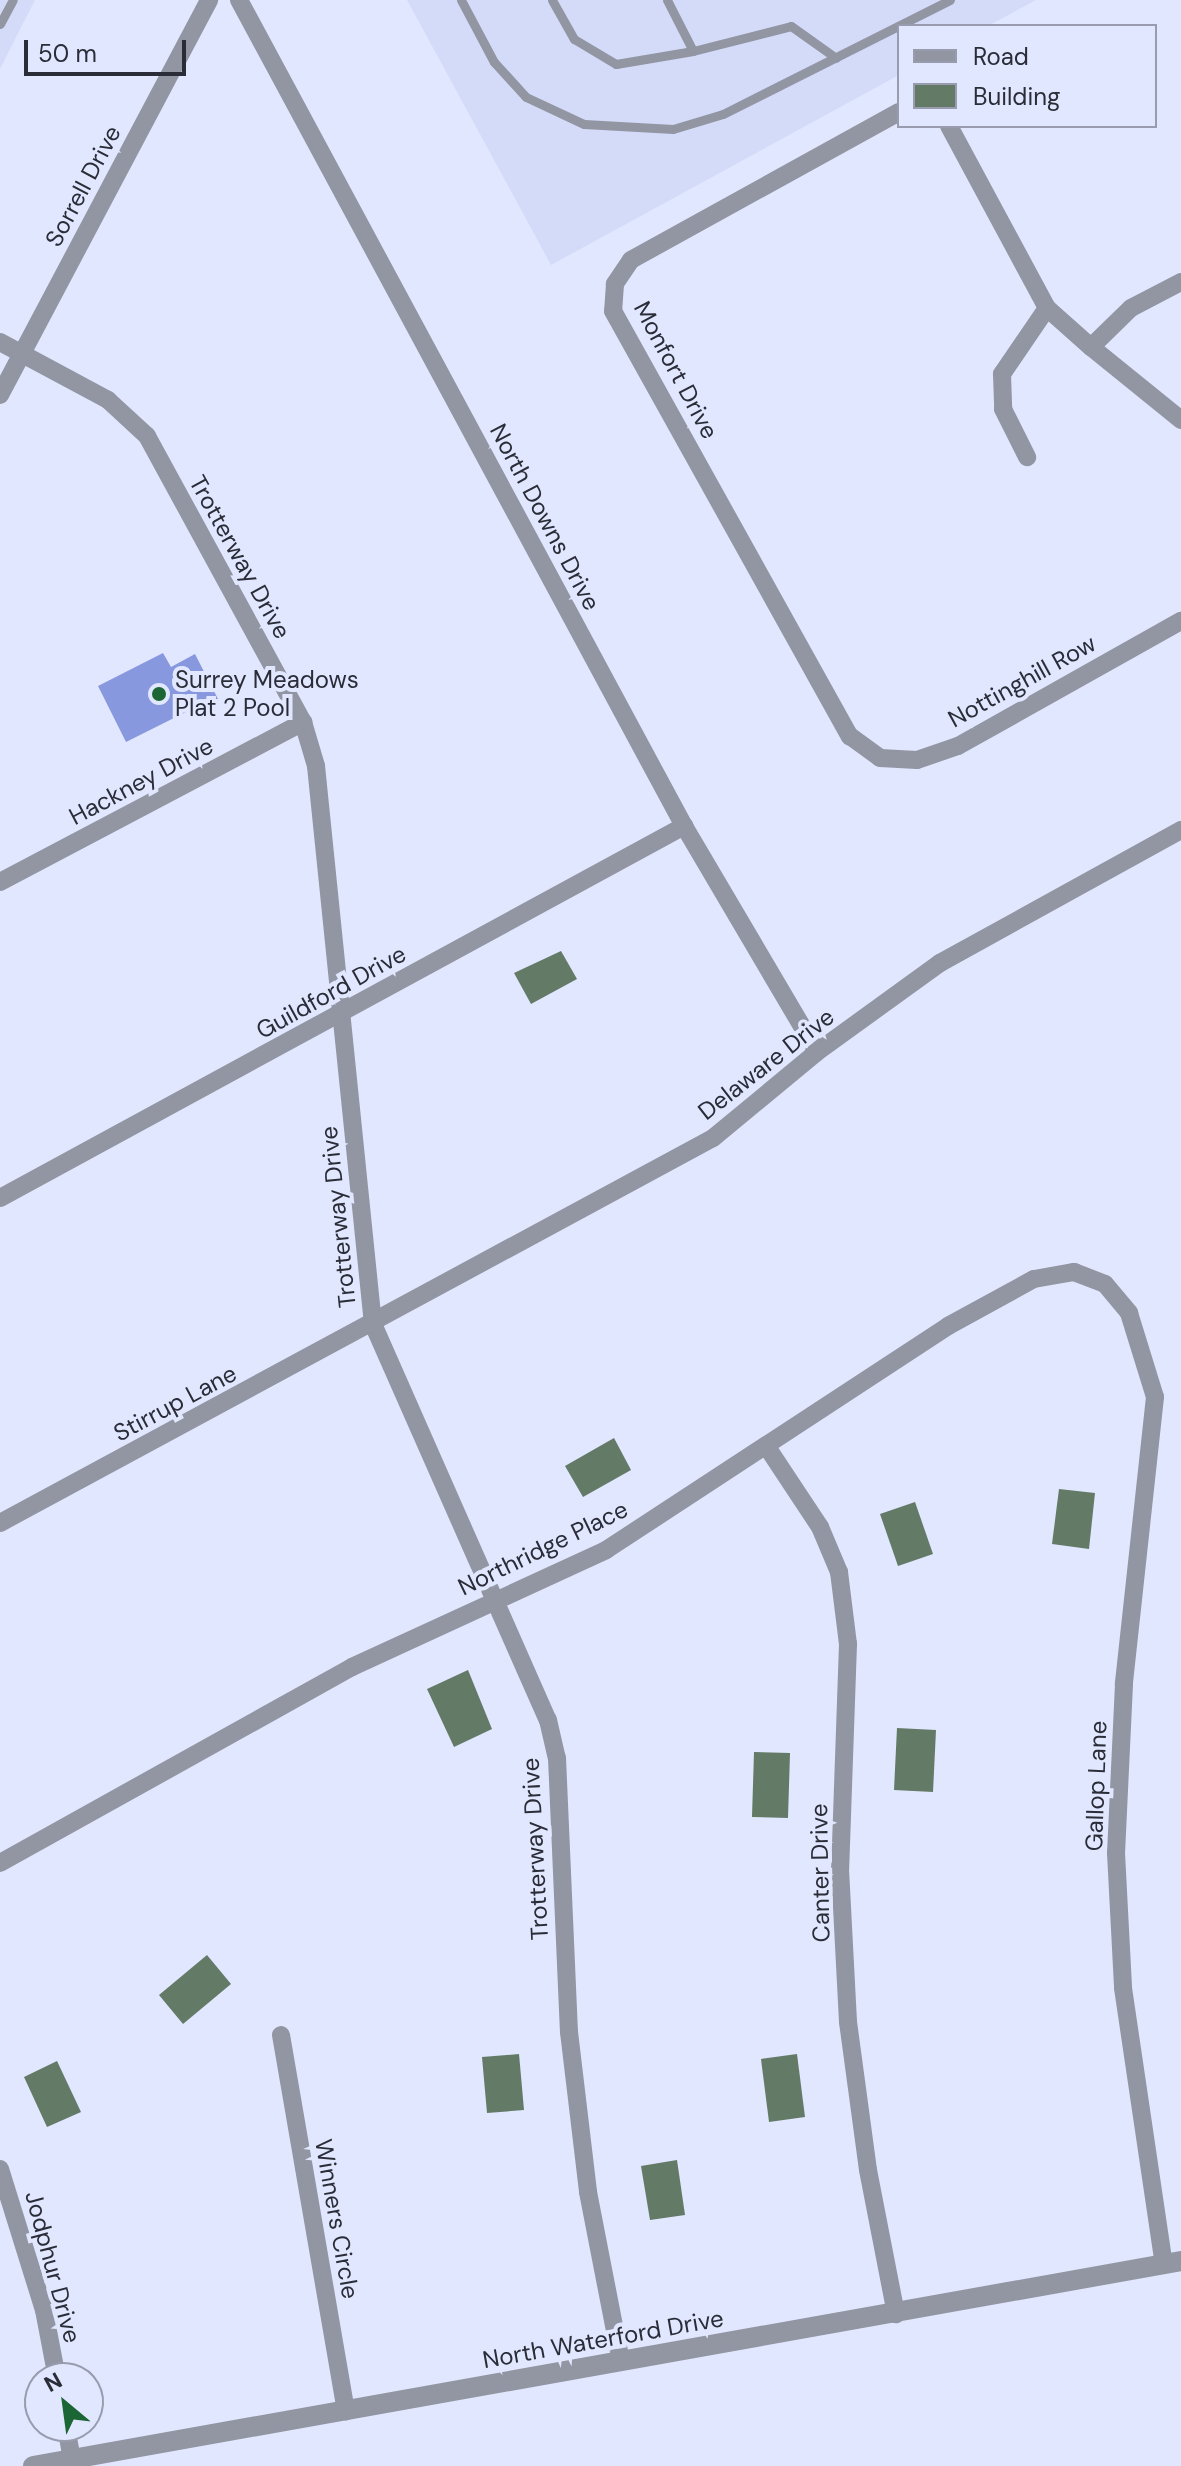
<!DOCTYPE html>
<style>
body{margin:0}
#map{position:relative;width:1181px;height:2466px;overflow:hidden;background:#e1e7fe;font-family:"DM Sans",sans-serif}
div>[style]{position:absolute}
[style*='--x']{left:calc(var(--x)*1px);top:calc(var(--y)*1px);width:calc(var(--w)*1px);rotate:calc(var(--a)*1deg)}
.built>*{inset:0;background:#d4dbf8}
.water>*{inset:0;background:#8898df}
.building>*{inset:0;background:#637a67}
.service>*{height:9px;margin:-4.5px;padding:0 4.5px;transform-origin:4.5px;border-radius:4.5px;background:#9295a2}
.minor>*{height:18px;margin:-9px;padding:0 9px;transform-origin:9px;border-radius:9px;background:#9295a2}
.tertiary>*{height:20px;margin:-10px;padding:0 10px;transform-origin:10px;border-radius:10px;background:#9295a2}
.dots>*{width:22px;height:22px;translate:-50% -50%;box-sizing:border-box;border:4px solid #e1e7fe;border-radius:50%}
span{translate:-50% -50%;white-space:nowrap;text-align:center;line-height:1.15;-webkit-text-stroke:8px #e1e7fe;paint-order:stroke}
.street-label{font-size:24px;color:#2a2c37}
.poi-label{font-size:24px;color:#2a2c37}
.left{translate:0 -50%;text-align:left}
.legend{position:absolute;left:897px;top:24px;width:260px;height:104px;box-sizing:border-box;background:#e1e7fe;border:2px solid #989cae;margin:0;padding:10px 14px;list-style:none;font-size:24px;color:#2a2c37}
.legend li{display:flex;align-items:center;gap:16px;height:40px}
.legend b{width:40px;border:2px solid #989cae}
.north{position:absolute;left:24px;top:2362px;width:80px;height:80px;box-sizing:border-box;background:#e1e7fe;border:2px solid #989cae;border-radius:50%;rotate:331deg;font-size:22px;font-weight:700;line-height:32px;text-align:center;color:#2a2c37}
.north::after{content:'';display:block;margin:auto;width:28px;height:36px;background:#1b6634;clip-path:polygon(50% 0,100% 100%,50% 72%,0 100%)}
.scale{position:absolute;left:24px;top:40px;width:162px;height:36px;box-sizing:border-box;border:4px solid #2a2c37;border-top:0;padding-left:10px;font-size:24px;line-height:28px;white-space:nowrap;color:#2a2c37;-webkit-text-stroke:6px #e1e7fe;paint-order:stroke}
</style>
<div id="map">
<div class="built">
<i style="clip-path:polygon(0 0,35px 0,0 69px)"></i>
<i style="clip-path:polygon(407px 0,1036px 0,988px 26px,899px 26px,899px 75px,551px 265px)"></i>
</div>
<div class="water">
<i style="clip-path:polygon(163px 653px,171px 667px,195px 654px,219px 701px,199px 711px,196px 707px,126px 742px,98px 686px)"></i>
</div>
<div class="building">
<i style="clip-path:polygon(561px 951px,577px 979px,531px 1004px,514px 973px)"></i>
<i style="clip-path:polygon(614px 1438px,631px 1470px,583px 1497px,565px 1466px)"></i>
<i style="clip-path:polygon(1059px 1489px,1095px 1493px,1089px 1549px,1052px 1544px)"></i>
<i style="clip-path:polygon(915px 1502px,933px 1554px,898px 1566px,880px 1514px)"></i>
<i style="clip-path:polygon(468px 1670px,492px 1729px,454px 1747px,427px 1689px)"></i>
<i style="clip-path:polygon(897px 1728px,936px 1730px,933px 1792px,894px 1790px)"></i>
<i style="clip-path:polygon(754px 1752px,790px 1753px,788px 1818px,752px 1817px)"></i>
<i style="clip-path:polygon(207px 1955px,231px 1984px,183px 2024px,159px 1995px)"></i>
<i style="clip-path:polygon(519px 2054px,524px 2110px,487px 2113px,482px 2057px)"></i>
<i style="clip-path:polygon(797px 2054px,805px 2117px,769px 2122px,761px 2059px)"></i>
<i style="clip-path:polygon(57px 2061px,81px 2112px,47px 2127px,24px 2077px)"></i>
<i style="clip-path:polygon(677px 2160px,685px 2215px,650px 2220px,641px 2166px)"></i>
</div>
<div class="service">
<i style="--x:461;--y:0;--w:70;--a:62"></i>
<i style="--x:494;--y:62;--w:47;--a:47.6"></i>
<i style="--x:526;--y:97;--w:64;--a:25"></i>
<i style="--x:584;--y:124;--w:89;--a:3.2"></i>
<i style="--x:673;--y:129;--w:52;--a:-16.7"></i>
<i style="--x:723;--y:114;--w:254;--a:-26.7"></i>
<i style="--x:552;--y:0;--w:45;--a:60.6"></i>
<i style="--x:574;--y:39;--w:49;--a:30.8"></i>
<i style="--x:616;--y:64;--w:78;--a:-9.6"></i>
<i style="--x:693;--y:51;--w:101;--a:-14.3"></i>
<i style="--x:791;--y:26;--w:55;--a:35.4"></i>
<i style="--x:667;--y:0;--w:57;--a:63"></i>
<i style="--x:0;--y:24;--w:27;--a:-62"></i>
</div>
<div class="minor">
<i style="--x:239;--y:0;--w:938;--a:61.69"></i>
<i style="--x:684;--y:826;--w:262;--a:59.5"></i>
<i style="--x:899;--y:112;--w:306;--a:151.1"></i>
<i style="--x:631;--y:260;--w:29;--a:124"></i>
<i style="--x:615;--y:284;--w:27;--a:94"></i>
<i style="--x:613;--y:311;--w:487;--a:60.9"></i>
<i style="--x:850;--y:736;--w:37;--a:36"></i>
<i style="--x:880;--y:758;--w:37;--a:3"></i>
<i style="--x:917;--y:760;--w:43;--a:-18.9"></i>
<i style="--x:958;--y:746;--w:256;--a:-29.3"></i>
<i style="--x:949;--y:126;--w:207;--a:61.7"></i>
<i style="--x:1047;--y:308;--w:80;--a:124.3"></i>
<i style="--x:1002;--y:374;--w:35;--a:88"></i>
<i style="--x:1003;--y:409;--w:54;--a:63.4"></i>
<i style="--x:1047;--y:308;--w:59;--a:41.6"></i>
<i style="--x:1091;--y:347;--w:56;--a:-44.3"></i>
<i style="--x:1131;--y:308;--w:56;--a:-27.5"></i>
<i style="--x:0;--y:342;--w:123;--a:28.2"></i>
<i style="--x:108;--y:400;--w:53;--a:42.7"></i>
<i style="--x:147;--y:436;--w:326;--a:61.4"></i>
<i style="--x:303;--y:722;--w:46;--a:73.5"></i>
<i style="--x:316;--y:766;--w:561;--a:84.17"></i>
<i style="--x:373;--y:1324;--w:433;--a:66.2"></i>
<i style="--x:548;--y:1720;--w:39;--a:77"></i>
<i style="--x:557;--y:1758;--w:274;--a:87.5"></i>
<i style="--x:569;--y:2032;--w:161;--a:83.2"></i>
<i style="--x:588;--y:2192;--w:172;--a:79"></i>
<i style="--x:1091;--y:347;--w:116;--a:39"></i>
<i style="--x:0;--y:395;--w:447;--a:-62.1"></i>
<i style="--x:0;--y:882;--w:343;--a:-27.8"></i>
<i style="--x:0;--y:1198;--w:779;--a:-28.54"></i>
<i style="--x:767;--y:1447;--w:96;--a:56.5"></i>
<i style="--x:820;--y:1527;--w:49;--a:67.1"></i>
<i style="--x:839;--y:1572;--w:73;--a:82.9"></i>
<i style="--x:848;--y:1644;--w:225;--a:92"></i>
<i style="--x:840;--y:1869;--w:153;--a:87"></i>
<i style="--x:848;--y:2022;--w:149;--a:82.3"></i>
<i style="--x:868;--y:2170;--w:147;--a:79"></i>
<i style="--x:0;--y:1523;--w:810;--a:-28.37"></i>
<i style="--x:713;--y:1138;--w:135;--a:-39.6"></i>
<i style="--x:817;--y:1052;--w:152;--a:-35.9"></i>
<i style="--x:940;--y:963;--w:275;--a:-28.9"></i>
<i style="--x:0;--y:1863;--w:403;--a:-29.1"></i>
<i style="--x:352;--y:1667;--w:280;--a:-24.7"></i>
<i style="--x:606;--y:1550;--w:409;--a:-33.2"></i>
<i style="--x:948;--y:1326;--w:98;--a:-28.7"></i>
<i style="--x:1034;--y:1279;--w:41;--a:-9.9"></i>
<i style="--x:1074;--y:1272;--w:33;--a:21"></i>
<i style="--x:1105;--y:1284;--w:38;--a:50"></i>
<i style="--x:1129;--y:1313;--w:88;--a:72.8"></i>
<i style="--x:1155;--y:1397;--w:289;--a:96.2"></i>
<i style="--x:1124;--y:1684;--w:169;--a:92.7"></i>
<i style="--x:1116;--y:1853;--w:135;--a:87"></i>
<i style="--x:1123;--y:1988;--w:279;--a:81.6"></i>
<i style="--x:281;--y:2035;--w:382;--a:80.2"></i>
<i style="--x:0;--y:2169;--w:148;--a:72.7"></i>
<i style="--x:44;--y:2310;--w:69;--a:79.2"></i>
<i style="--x:66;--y:2426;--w:34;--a:80"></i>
</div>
<div class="tertiary">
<i style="--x:33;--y:2466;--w:1166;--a:-10.12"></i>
</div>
<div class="dots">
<i style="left:159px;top:694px;background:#1b6634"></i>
</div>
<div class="street-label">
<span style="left:83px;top:186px;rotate:-62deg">Sorrell Drive</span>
<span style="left:676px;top:370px;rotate:62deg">Monfort Drive</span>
<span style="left:545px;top:517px;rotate:62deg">North Downs Drive</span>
<span style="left:240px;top:557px;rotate:61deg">Trotterway Drive</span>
<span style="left:1022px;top:681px;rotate:-29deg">Nottinghill Row</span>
<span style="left:141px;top:781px;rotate:-28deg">Hackney Drive</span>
<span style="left:331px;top:992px;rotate:-29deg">Guildford Drive</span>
<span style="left:766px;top:1064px;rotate:-38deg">Delaware Drive</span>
<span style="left:338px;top:1217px;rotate:-96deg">Trotterway Drive</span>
<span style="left:175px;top:1403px;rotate:-28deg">Stirrup Lane</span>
<span style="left:543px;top:1548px;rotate:-26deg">Northridge Place</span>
<span style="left:1096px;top:1786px;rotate:-88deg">Gallop Lane</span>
<span style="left:535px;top:1849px;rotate:-93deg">Trotterway Drive</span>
<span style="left:820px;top:1873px;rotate:-91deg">Canter Drive</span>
<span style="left:337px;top:2219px;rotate:80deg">Winners Circle</span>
<span style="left:53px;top:2267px;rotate:75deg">Jodphur Drive</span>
<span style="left:603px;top:2339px;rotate:-10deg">North Waterford Drive</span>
</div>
<div class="poi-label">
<span class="left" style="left:175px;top:694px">Surrey Meadows<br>Plat 2 Pool</span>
</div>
<ul class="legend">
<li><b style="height:10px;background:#9295a2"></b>Road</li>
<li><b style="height:22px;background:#637a67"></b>Building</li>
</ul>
<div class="north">N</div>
<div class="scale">50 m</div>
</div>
